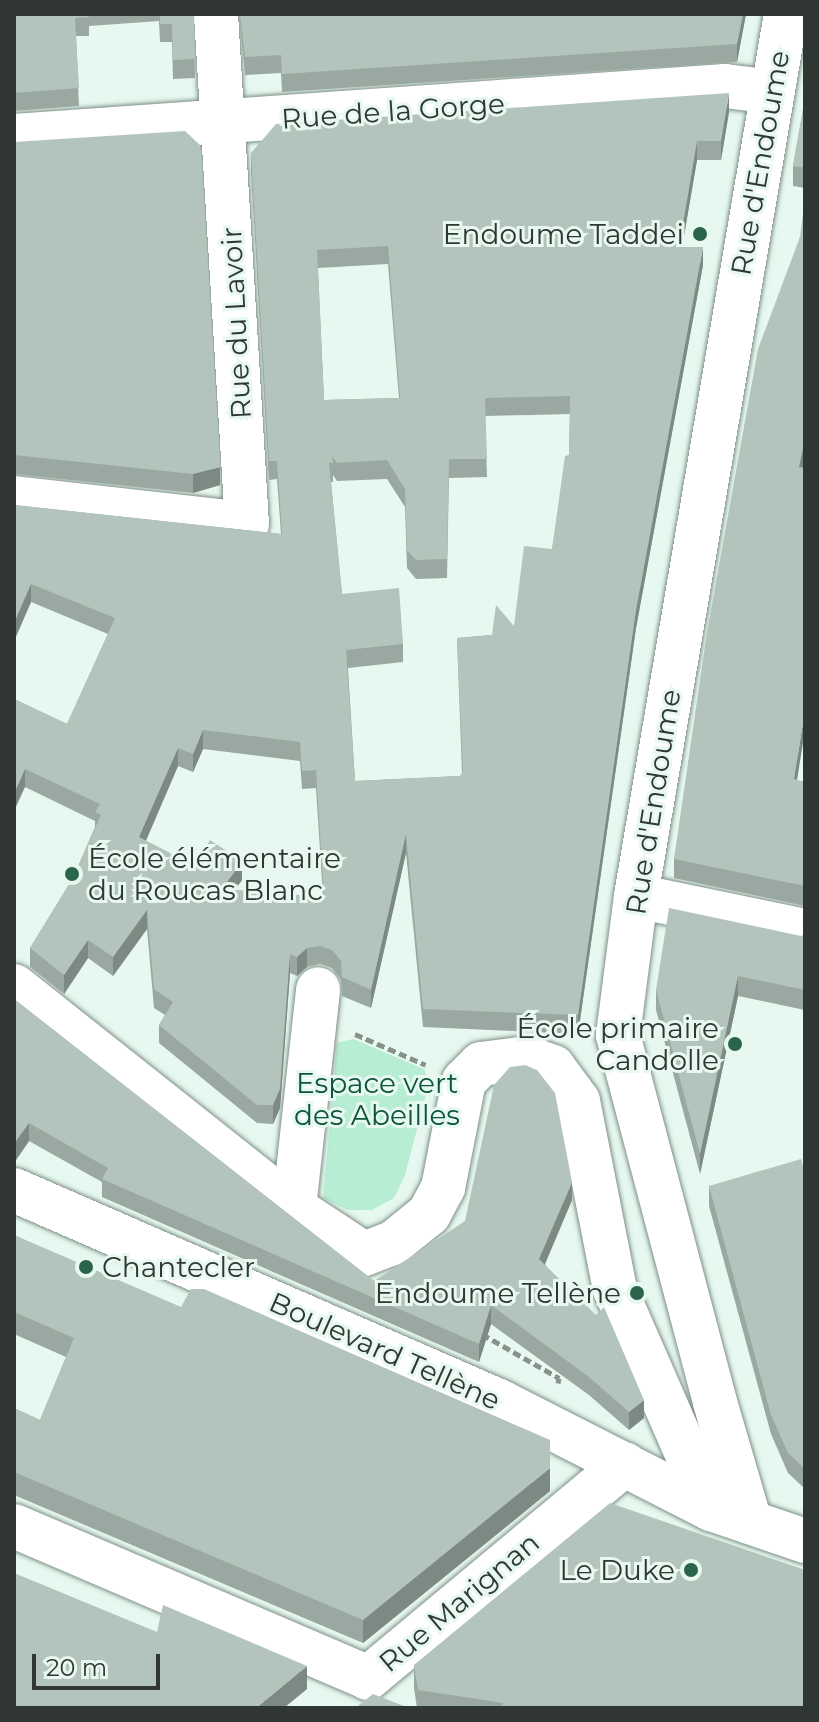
<!DOCTYPE html>
<meta charset="utf-8">
<style>
body{margin:0}
#map{position:relative;width:819px;height:1722px;overflow:hidden;background:#e6f8ef;font-family:Montserrat,sans-serif}
div>[style]{position:absolute}
[style*='--x']{left:calc(var(--x)*1px);top:calc(var(--y)*1px);width:calc(var(--w)*1px);rotate:calc(var(--a)*1deg)}
.green>*{inset:0;background:#b7edd3}
.path>*{height:5px;margin-top:-2.5px;transform-origin:0;background:repeating-linear-gradient(90deg,#86928b 0 8px,transparent 0 12px)}
.roads{filter:drop-shadow(0 0 2px #7e8f86) drop-shadow(0 0 2px #7e8f86)}
.street>*{height:44px;margin:-22px;padding:0 22px;transform-origin:22px;border-radius:22px;background:#fff}
.secondary>*{height:44px;margin:-22px;padding:0 22px;transform-origin:22px;border-radius:22px;background:#fff}
.wall>*{inset:0;background:#99a9a1}
.shaded-wall>*{inset:0;background:#7d8983}
.building>*{inset:0;background:#b2c4bb}
.dots>*{width:22px;height:22px;translate:-50% -50%;box-sizing:border-box;border:4px solid #e6f8ef;border-radius:50%}
span{translate:-50% -50%;white-space:nowrap;text-align:center;line-height:1.15;-webkit-text-stroke:6px #e6f8ef;paint-order:stroke}
.street-label{font-size:28px;color:#303733}
.poi-label{font-size:28px;color:#303733}
.right{translate:-100% -50%;text-align:right}
.left{translate:0 -50%;text-align:left}
.park-label{font-size:28px;color:#0e553c}
.frame{position:absolute;inset:0;border:16px solid #303733;pointer-events:none}
.scale{position:absolute;left:32px;top:1654px;width:128px;height:36px;box-sizing:border-box;border:4px solid #303733;border-top:0;padding-left:10px;font-size:24px;line-height:28px;white-space:nowrap;color:#303733;-webkit-text-stroke:6px #e6f8ef;paint-order:stroke}
</style>
<div id="map">
<div class="green">
<i style="clip-path:polygon(353px 1039px,424px 1069px,429px 1083px,405px 1175px,394px 1198px,372px 1210px,348px 1210px,323px 1198px,337px 1043px)"></i>
</div>
<div class="path">
<i style="--x:355;--y:1034;--w:77;--a:23.6"></i>
<i style="--x:482;--y:1334;--w:89;--a:29.7"></i>
<i style="--x:559;--y:1378;--w:5;--a:101"></i>
</div>
<div class="roads">
<div class="street">
<i style="--x:14;--y:136;--w:713;--a:-4.02"></i>
<i style="--x:725;--y:86;--w:48;--a:7.1"></i>
<i style="--x:14;--y:498;--w:234;--a:6.4"></i>
<i style="--x:247;--y:524;--w:511;--a:-93.48"></i>
<i style="--x:636;--y:896;--w:173;--a:11.7"></i>
<i style="--x:14;--y:986;--w:357;--a:38.4"></i>
<i style="--x:294;--y:1208;--w:84;--a:33.3"></i>
<i style="--x:364;--y:1254;--w:31;--a:-21"></i>
<i style="--x:393;--y:1243;--w:46;--a:-38.9"></i>
<i style="--x:429;--y:1214;--w:30;--a:-62"></i>
<i style="--x:443;--y:1188;--w:109;--a:-78.9"></i>
<i style="--x:464;--y:1081;--w:24;--a:-45"></i>
<i style="--x:481;--y:1064;--w:47;--a:-7.3"></i>
<i style="--x:528;--y:1058;--w:27;--a:20"></i>
<i style="--x:553;--y:1067;--w:42;--a:53.7"></i>
<i style="--x:578;--y:1101;--w:192;--a:78.9"></i>
<i style="--x:615;--y:1289;--w:240;--a:66.4"></i>
<i style="--x:294;--y:1208;--w:220;--a:-83.7"></i>
<i style="--x:14;--y:1526;--w:385;--a:23.2"></i>
<i style="--x:368;--y:1678;--w:334;--a:-39.8"></i>
</div>
<div class="secondary">
<i style="--x:14;--y:1190;--w:531;--a:23.52"></i>
<i style="--x:501;--y:1402;--w:236;--a:27"></i>
<i style="--x:711;--y:1509;--w:99;--a:18.8"></i>
<i style="--x:750;--y:1522;--w:125;--a:-106.3"></i>
<i style="--x:715;--y:1402;--w:380;--a:-104.8"></i>
<i style="--x:618;--y:1035;--w:140;--a:-82.6"></i>
<i style="--x:636;--y:896;--w:895;--a:-80.35"></i>
</div>
</div>
<div class="wall">
<i style="clip-path:polygon(14px 14px,194px 14px,195px 78px,173px 79px,172px 42px,160px 42px,159px 21px,89px 26px,89px 36px,76px 36px,79px 106px,14px 111px)"></i>
<i style="clip-path:polygon(239px 14px,746px 14px,737px 62px,282px 92px,281px 73px,245px 75px)"></i>
<i style="clip-path:polygon(805px 98px,805px 188px,793px 186px,793px 166px)"></i>
<i style="clip-path:polygon(evenodd,729px 112px,721px 160px,697px 160px,682px 247px,703px 265px,636px 628px,578px 1034px,423px 1027px,406px 853px,371px 1008px,342px 996px,341px 980px,332px 968px,320px 964px,307px 967px,297px 976px,290px 973px,280px 1108px,273px 1124px,257px 1123px,159px 1043px,159px 1025px,165px 1015px,154px 1008px,147px 929px,113px 976px,88px 958px,64px 994px,30px 967px,30px 948px,73px 878px,95px 827px,95px 821px,25px 787px,14px 699px,67px 724px,108px 634px,31px 602px,14px 641px,14px 505px,281px 534px,277px 479px,269px 480px,251px 171px,251px 153px,729px 112px,388px 264px,399px 398px,324px 400px,318px 268px,388px 264px,729px 112px,570px 414px,569px 455px,552px 549px,514px 626px,492px 635px,457px 638px,462px 773px,460px 776px,355px 781px,348px 668px,403px 662px,403px 644px,342px 594px,331px 482px,333px 482px,333px 475px,337px 481px,387px 479px,405px 507px,407px 568px,416px 579px,447px 578px,449px 478px,487px 477px,485px 416px,570px 414px,729px 112px,203px 749px,300px 761px,302px 789px,316px 788px,323px 897px,234px 890px,242px 880px,195px 866px,146px 841px,178px 766px,193px 772px,203px 749px)"></i>
<i style="clip-path:polygon(14px 142px,220px 485px,193px 493px,14px 474px)"></i>
<i style="clip-path:polygon(800px 237px,803px 468px,797px 780px,805px 782px,805px 906px,674px 878px,674px 859px)"></i>
<i style="clip-path:polygon(805px 935px,805px 1010px,738px 996px,700px 1174px,656px 1010px,656px 990px,801px 936px)"></i>
<i style="clip-path:polygon(14px 999px,374px 1281px,572px 1200px,545px 1264px,644px 1418px,629px 1430px,589px 1395px,491px 1324px,479px 1362px,102px 1197px,102px 1182px,29px 1141px,16px 1160px,14px 1159px)"></i>
<i style="clip-path:polygon(805px 1174px,805px 1489px,788px 1473px,771px 1434px,709px 1206px,709px 1186px)"></i>
<i style="clip-path:polygon(14px 1235px,550px 1491px,363px 1643px,14px 1495px,14px 1408px,40px 1420px,66px 1357px,14px 1334px)"></i>
<i style="clip-path:polygon(414px 1665px,805px 1708px,417px 1708px,414px 1688px)"></i>
</div>
<div class="shaded-wall">
<i style="clip-path:polygon(743px 14px,746px 14px,737px 62px,737px 44px)"></i>
<i style="clip-path:polygon(729px 93px,729px 112px,721px 160px,721px 141px)"></i>
<i style="clip-path:polygon(697px 141px,697px 160px,679px 265px,679px 247px)"></i>
<i style="clip-path:polygon(703px 247px,703px 265px,636px 628px,578px 1034px,578px 1015px,636px 610px)"></i>
<i style="clip-path:polygon(805px 438px,805px 458px,799px 487px,799px 467px)"></i>
<i style="clip-path:polygon(220px 467px,220px 485px,193px 493px,193px 474px)"></i>
<i style="clip-path:polygon(31px 584px,31px 602px,14px 641px,14px 623px)"></i>
<i style="clip-path:polygon(805px 710px,805px 730px,794px 799px,794px 779px)"></i>
<i style="clip-path:polygon(203px 730px,203px 749px,193px 772px,193px 754px)"></i>
<i style="clip-path:polygon(178px 748px,178px 766px,139px 856px,139px 837px)"></i>
<i style="clip-path:polygon(25px 769px,25px 787px,14px 811px,14px 793px)"></i>
<i style="clip-path:polygon(406px 834px,406px 853px,371px 1008px,371px 990px)"></i>
<i style="clip-path:polygon(242px 861px,242px 880px,222px 908px,222px 889px)"></i>
<i style="clip-path:polygon(147px 910px,147px 929px,113px 976px,113px 957px)"></i>
<i style="clip-path:polygon(88px 940px,88px 958px,64px 994px,64px 975px)"></i>
<i style="clip-path:polygon(307px 948px,307px 967px,297px 976px,297px 957px)"></i>
<i style="clip-path:polygon(290px 954px,290px 973px,280px 1108px,273px 1124px,273px 1105px)"></i>
<i style="clip-path:polygon(738px 976px,738px 996px,700px 1174px,700px 1154px)"></i>
<i style="clip-path:polygon(29px 1123px,29px 1141px,16px 1160px,16px 1141px)"></i>
<i style="clip-path:polygon(572px 1182px,572px 1200px,539px 1278px,539px 1259px)"></i>
<i style="clip-path:polygon(491px 1305px,491px 1324px,479px 1362px,479px 1344px)"></i>
<i style="clip-path:polygon(644px 1400px,644px 1418px,629px 1430px,629px 1412px)"></i>
<i style="clip-path:polygon(550px 1468px,550px 1491px,363px 1643px,363px 1620px)"></i>
<i style="clip-path:polygon(307px 1666px,307px 1689px,284px 1708px,256px 1708px)"></i>
</div>
<div class="building">
<i style="clip-path:polygon(14px 14px,89px 14px,89px 17px,75px 18px,79px 88px,14px 93px)"></i>
<i style="clip-path:polygon(160px 14px,194px 14px,195px 59px,173px 60px,172px 24px,160px 24px)"></i>
<i style="clip-path:polygon(240px 14px,743px 14px,737px 44px,282px 74px,281px 55px,245px 57px)"></i>
<i style="clip-path:polygon(evenodd,729px 93px,721px 141px,697px 141px,679px 247px,703px 247px,636px 610px,578px 1015px,423px 1009px,406px 834px,371px 990px,342px 977px,341px 961px,332px 950px,320px 946px,307px 948px,297px 957px,290px 954px,280px 1089px,273px 1105px,257px 1105px,159px 1025px,173px 1002px,154px 989px,147px 910px,113px 957px,88px 940px,64px 975px,30px 948px,73px 878px,101px 815px,95px 812px,100px 804px,25px 769px,14px 793px,14px 699px,67px 724px,115px 618px,31px 584px,14px 623px,14px 505px,282px 534px,277px 461px,269px 461px,251px 153px,276px 124px,729px 93px,388px 246px,400px 398px,324px 400px,317px 250px,388px 246px,729px 93px,570px 396px,569px 455px,565px 456px,552px 549px,524px 546px,514px 626px,496px 605px,492px 635px,457px 638px,463px 772px,460px 776px,355px 781px,346px 650px,403px 644px,399px 588px,342px 594px,329px 463px,333px 463px,332px 456px,337px 463px,387px 460px,405px 489px,407px 550px,416px 560px,447px 559px,449px 459px,487px 459px,485px 398px,570px 396px,729px 93px,203px 730px,300px 742px,302px 771px,316px 770px,324px 897px,222px 889px,242px 861px,210px 840px,195px 866px,139px 837px,178px 748px,193px 754px,203px 730px)"></i>
<i style="clip-path:polygon(805px 98px,805px 168px,793px 166px)"></i>
<i style="clip-path:polygon(185px 131px,200px 145px,220px 467px,193px 474px,14px 455px,14px 142px)"></i>
<i style="clip-path:polygon(805px 198px,805px 438px,799px 467px,805px 468px,805px 710px,794px 779px,805px 782px,805px 886px,674px 859px,707px 632px,758px 349px,800px 237px)"></i>
<i style="clip-path:polygon(669px 908px,801px 936px,805px 935px,805px 990px,738px 976px,700px 1154px,656px 990px)"></i>
<i style="clip-path:polygon(14px 999px,374px 1281px,465px 1221px,494px 1085px,510px 1067px,525px 1065px,537px 1070px,555px 1093px,572px 1182px,539px 1259px,596px 1315px,604px 1307px,644px 1400px,629px 1412px,589px 1377px,491px 1305px,479px 1344px,102px 1179px,108px 1168px,29px 1123px,16px 1141px,14px 1140px)"></i>
<i style="clip-path:polygon(801px 1159px,805px 1174px,805px 1469px,788px 1453px,771px 1415px,709px 1186px)"></i>
<i style="clip-path:polygon(14px 1235px,181px 1307px,191px 1289px,204px 1289px,550px 1440px,550px 1468px,363px 1620px,14px 1472px,14px 1408px,40px 1420px,74px 1338px,14px 1312px)"></i>
<i style="clip-path:polygon(610px 1503px,805px 1570px,805px 1708px,501px 1708px,503px 1703px,418px 1690px,414px 1665px)"></i>
<i style="clip-path:polygon(14px 1573px,157px 1632px,163px 1605px,307px 1666px,256px 1708px,14px 1708px)"></i>
<i style="clip-path:polygon(373px 1694px,404px 1706px,404px 1708px,355px 1708px)"></i>
</div>
<div class="dots">
<i style="left:700px;top:234px;background:#2a644c"></i>
<i style="left:72px;top:874px;background:#2a644c"></i>
<i style="left:735px;top:1044px;background:#2a644c"></i>
<i style="left:86px;top:1267px;background:#2a644c"></i>
<i style="left:637px;top:1293px;background:#2a644c"></i>
<i style="left:691px;top:1570px;background:#2a644c"></i>
</div>
<div class="street-label">
<span style="left:393px;top:111px;rotate:-4deg">Rue de la Gorge</span>
<span style="left:760px;top:163px;rotate:-80deg">Rue d'Endoume</span>
<span style="left:236px;top:323px;rotate:-93deg">Rue du Lavoir</span>
<span style="left:653px;top:802px;rotate:-81deg">Rue d'Endoume</span>
<span style="left:385px;top:1351px;rotate:24deg">Boulevard Tellène</span>
<span style="left:459px;top:1602px;rotate:-40deg">Rue Marignan</span>
</div>
<div class="poi-label">
<span class="right" style="left:684px;top:234px">Endoume Taddei</span>
<span class="left" style="left:88px;top:874px">École élémentaire<br>du Roucas Blanc</span>
<span class="right" style="left:719px;top:1044px">École primaire<br>Candolle</span>
<span class="left" style="left:102px;top:1267px">Chantecler</span>
<span class="right" style="left:621px;top:1293px">Endoume Tellène</span>
<span class="right" style="left:675px;top:1570px">Le Duke</span>
</div>
<div class="park-label">
<span style="left:377px;top:1099px">Espace vert<br>des Abeilles</span>
</div>
<div class="frame"></div>
<div class="scale">20 m</div>
</div>
